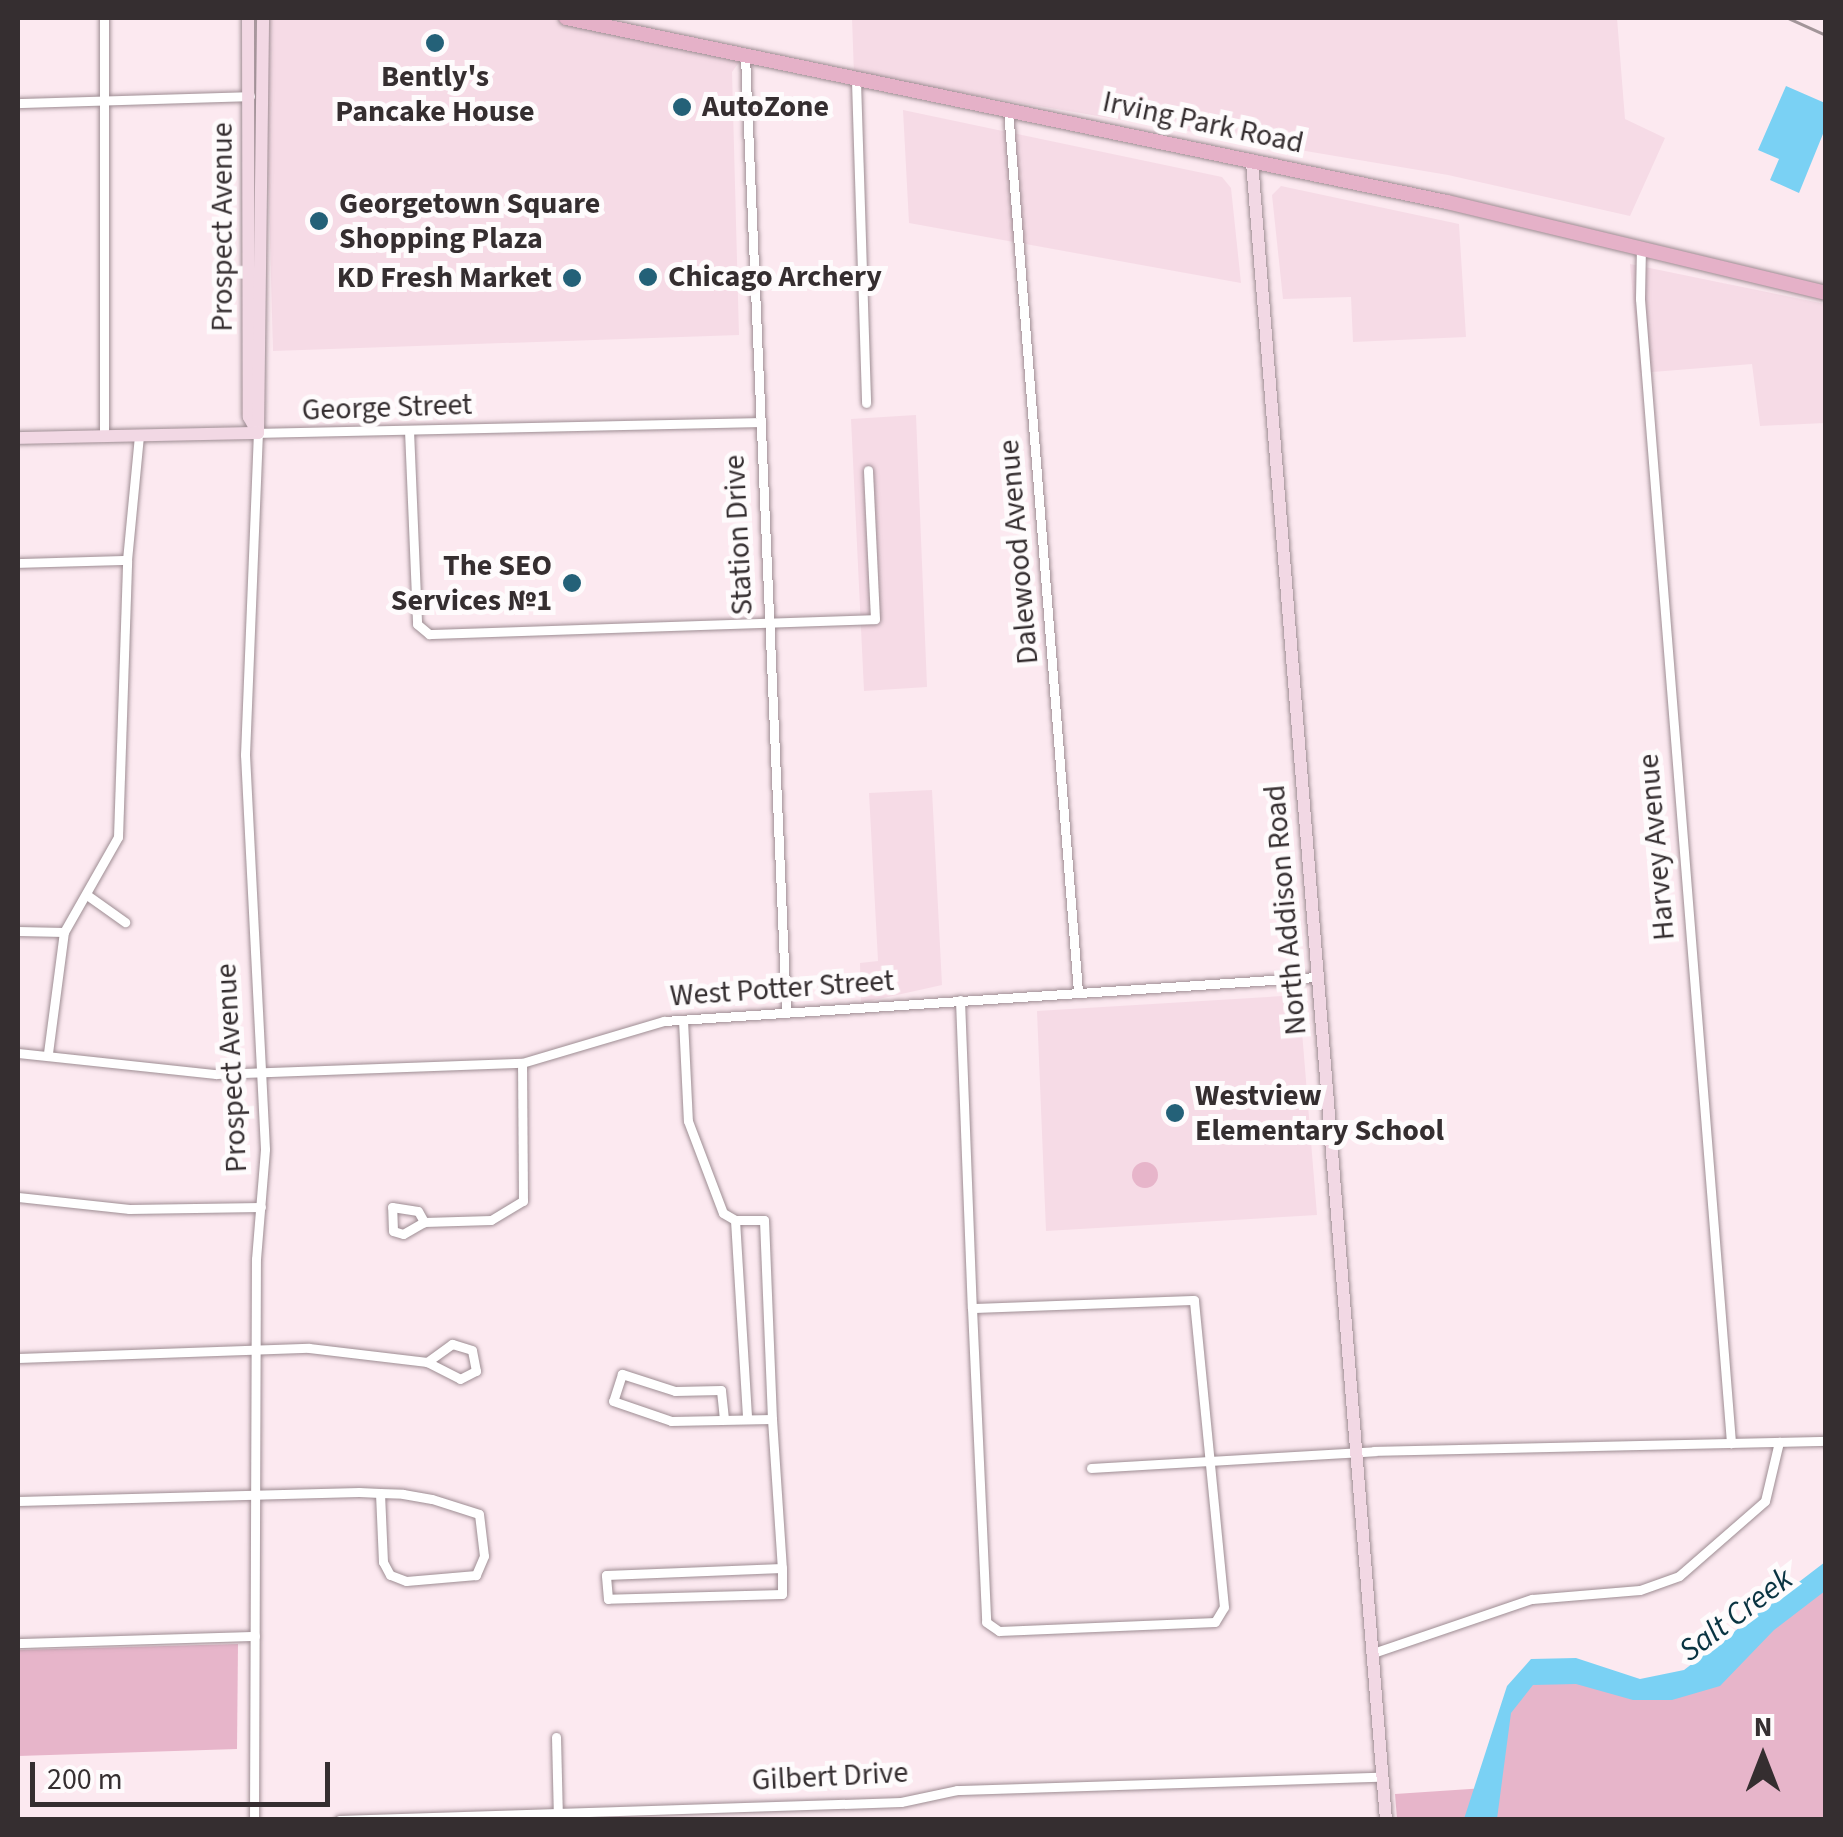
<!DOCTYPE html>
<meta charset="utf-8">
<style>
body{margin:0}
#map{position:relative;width:1843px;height:1837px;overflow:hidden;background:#fce9f0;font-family:"Source Sans 3",sans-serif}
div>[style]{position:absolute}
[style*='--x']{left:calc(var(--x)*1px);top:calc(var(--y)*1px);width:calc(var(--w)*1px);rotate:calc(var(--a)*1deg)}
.built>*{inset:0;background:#f6dbe6}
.green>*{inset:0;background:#e7b5ca}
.round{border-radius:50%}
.water>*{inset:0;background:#7ad1f4}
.roads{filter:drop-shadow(0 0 2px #9e8d93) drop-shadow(0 0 2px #9e8d93)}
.street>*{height:9px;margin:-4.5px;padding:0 4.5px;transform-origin:4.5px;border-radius:4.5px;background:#fff}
.secondary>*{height:12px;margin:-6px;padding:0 6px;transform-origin:6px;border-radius:6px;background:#f2d8e4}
.primary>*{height:14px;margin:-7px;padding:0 7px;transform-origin:7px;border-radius:7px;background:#e5b1c8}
.rail>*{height:2.5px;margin:-1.25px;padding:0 1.25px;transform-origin:1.25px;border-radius:1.25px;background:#a29599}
.dots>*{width:28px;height:28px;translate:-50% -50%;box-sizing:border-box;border:5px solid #fefbfc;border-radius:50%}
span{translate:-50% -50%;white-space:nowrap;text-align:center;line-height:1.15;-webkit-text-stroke:10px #fefbfc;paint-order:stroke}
.poi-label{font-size:30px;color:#352e30;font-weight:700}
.left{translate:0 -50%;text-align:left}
.right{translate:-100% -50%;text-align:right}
.street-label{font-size:30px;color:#352e30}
.water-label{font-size:32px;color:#093341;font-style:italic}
.frame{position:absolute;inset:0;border:20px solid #352e30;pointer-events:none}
.north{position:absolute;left:1713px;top:1707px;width:100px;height:100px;-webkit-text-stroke:8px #fefbfc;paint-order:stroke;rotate:0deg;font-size:28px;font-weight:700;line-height:40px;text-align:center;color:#352e30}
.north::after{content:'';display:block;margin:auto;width:35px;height:45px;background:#352e30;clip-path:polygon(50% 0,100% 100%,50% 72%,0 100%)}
.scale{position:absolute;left:30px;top:1762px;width:300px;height:45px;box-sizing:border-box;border:5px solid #352e30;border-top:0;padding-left:12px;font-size:30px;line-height:35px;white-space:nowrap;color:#352e30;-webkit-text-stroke:8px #fefbfc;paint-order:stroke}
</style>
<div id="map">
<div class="built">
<i style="clip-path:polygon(264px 18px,557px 18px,742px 58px,732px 72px,739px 335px,273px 351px)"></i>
<i style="clip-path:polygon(852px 18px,1617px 18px,1625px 119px,1665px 138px,1630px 216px,1448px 175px,854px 75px)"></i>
<i style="clip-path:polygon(903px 110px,1222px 177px,1231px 188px,1241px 283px,909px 223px)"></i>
<i style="clip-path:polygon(1281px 186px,1459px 224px,1466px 337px,1353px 342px,1351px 297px,1283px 299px,1272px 195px)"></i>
<i style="clip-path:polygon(1630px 264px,1825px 304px,1825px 423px,1760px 426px,1752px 364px,1640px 373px)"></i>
<i style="clip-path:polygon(916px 415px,927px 687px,864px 691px,851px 419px)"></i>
<i style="clip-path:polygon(932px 790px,942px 985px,861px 1003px,860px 963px,878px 961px,869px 793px)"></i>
<i style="clip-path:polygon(1299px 995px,1317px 1215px,1046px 1231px,1037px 1011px)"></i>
</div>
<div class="green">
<i class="round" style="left:1132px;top:1162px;width:26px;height:26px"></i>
<i style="clip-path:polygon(1825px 1576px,1825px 1819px,1397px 1819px,1395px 1794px,1485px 1788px,1510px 1695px,1547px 1671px,1662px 1690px)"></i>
<i style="clip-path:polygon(238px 1644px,237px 1749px,18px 1756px,18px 1650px)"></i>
</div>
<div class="water">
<i style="clip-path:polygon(1786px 86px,1825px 103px,1825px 129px,1799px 193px,1770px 180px,1779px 159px,1758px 150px)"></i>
<i style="clip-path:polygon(1825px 1562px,1825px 1591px,1774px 1630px,1720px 1686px,1672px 1700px,1633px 1700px,1576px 1684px,1533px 1685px,1511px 1713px,1497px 1819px,1464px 1819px,1507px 1686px,1531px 1659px,1576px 1658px,1640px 1679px,1684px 1670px)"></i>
</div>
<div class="roads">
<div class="street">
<i style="--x:104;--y:18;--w:417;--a:90"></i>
<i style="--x:745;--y:56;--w:956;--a:87.54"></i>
<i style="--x:856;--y:81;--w:322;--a:88.2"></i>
<i style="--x:18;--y:103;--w:232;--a:-1.7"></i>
<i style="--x:1008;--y:110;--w:884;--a:85.46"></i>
<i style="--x:1641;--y:246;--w:53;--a:91.1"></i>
<i style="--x:1640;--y:299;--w:1148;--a:85.45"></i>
<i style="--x:409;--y:430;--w:194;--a:87.6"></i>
<i style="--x:417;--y:624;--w:16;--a:40"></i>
<i style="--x:429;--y:634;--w:446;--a:-1.9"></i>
<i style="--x:875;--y:619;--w:149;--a:-92.7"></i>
<i style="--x:18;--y:563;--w:109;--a:-1.6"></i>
<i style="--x:87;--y:895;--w:47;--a:35.4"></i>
<i style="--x:18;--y:931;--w:46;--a:1.2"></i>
<i style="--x:960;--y:1000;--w:308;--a:87.8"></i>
<i style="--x:972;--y:1308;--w:314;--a:87.4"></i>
<i style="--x:986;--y:1622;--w:16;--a:35"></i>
<i style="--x:999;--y:1631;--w:216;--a:-2.4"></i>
<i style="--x:1215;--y:1622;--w:17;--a:-59"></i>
<i style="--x:1224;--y:1607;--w:308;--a:-95.6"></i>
<i style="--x:1194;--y:1300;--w:222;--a:177.9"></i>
<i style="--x:683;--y:1020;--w:101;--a:87.2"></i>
<i style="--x:688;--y:1121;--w:98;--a:69.2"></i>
<i style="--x:723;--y:1213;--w:14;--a:30"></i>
<i style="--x:735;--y:1220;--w:199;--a:86.5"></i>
<i style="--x:18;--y:1053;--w:199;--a:6.1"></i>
<i style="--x:216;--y:1074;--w:306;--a:-2.1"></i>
<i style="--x:522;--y:1063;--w:148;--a:-16.5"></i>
<i style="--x:664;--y:1021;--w:653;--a:-3.86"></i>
<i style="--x:48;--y:1053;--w:122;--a:-82.5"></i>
<i style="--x:64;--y:932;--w:109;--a:-60.4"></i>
<i style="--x:118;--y:837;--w:277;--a:-88.1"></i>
<i style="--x:127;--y:560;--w:126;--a:-84.5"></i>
<i style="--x:18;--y:1197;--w:112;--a:6.2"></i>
<i style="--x:129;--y:1209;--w:132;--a:-0.9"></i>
<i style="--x:735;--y:1220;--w:29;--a:0"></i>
<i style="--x:764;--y:1220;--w:199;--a:87.7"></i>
<i style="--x:424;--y:1222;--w:24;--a:150"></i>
<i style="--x:403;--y:1234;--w:10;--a:-163"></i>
<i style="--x:393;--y:1231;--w:24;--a:-92"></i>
<i style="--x:392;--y:1207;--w:26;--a:9"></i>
<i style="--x:418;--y:1211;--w:13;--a:61"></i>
<i style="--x:424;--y:1222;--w:67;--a:-1.7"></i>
<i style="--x:491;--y:1220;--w:37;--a:-31"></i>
<i style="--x:523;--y:1201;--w:138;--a:-90.4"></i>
<i style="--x:18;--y:1358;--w:291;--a:-2"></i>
<i style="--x:309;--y:1348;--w:119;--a:6.8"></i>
<i style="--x:427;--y:1362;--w:37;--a:27"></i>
<i style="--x:460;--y:1379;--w:18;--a:-27"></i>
<i style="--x:476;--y:1371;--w:21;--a:-101"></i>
<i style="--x:472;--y:1350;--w:21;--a:-163"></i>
<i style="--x:452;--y:1344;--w:31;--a:144"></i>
<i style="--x:724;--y:1419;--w:29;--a:-96"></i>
<i style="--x:721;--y:1390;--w:46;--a:178.8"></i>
<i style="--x:675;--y:1391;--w:56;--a:-162.2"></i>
<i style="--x:622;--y:1374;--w:28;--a:108"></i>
<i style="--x:613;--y:1401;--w:61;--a:19"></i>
<i style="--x:671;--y:1421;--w:101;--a:-1.1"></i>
<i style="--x:772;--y:1419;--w:149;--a:86.2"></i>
<i style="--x:782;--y:1568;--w:26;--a:90"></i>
<i style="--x:782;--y:1594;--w:174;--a:178.4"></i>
<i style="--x:608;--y:1599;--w:24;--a:-95"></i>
<i style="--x:606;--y:1575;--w:176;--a:-2.3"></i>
<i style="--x:1091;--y:1468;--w:284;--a:-3.4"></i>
<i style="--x:1374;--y:1451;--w:452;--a:-1.3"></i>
<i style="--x:18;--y:1501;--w:341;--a:-1.5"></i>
<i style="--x:359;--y:1492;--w:21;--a:3"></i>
<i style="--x:380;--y:1493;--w:23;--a:2"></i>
<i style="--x:403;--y:1494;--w:29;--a:10"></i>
<i style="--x:432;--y:1499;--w:49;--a:17.7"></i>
<i style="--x:479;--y:1514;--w:42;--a:83.2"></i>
<i style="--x:484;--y:1556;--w:21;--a:113"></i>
<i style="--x:476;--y:1575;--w:70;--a:175.1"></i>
<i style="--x:406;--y:1581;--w:17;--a:-159"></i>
<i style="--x:390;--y:1575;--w:15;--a:-118"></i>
<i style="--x:383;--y:1562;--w:69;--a:-92.5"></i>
<i style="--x:18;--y:1643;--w:237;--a:-1.7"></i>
<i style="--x:1373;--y:1653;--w:168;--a:-18.8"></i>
<i style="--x:1532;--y:1599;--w:108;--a:-4.8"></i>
<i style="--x:1640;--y:1590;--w:41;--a:-19.7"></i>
<i style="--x:1679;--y:1576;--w:114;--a:-41.1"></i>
<i style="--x:1765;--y:1501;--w:61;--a:-76.7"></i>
<i style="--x:556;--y:1737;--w:83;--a:88.6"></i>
<i style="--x:254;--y:1820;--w:561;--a:-89.8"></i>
<i style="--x:256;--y:1259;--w:110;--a:-85.3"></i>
<i style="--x:265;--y:1149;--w:395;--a:-92.9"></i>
<i style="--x:245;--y:755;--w:322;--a:-87.7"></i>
<i style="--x:258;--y:433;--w:500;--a:-1.26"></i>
<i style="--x:339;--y:1820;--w:562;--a:-1.83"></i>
<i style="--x:901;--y:1802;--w:57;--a:-12.1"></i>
<i style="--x:957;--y:1790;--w:425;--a:-1.8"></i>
</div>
<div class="secondary">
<i style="--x:248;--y:18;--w:399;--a:89.9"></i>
<i style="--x:249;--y:417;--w:18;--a:61"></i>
<i style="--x:1252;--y:162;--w:1663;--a:85.38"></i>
<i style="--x:258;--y:433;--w:415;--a:-89.3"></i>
<i style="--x:18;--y:438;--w:240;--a:-1.2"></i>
</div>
<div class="primary">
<i style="--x:566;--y:18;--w:900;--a:11.8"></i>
<i style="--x:1447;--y:202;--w:390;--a:13.5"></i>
</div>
</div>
<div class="rail">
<i style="--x:1788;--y:18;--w:42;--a:24.1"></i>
</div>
<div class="dots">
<i style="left:435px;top:43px;background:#246178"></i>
<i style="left:682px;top:107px;background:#246178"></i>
<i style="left:319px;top:221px;background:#246178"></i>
<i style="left:648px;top:277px;background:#246178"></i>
<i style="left:572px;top:278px;background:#246178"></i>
<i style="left:572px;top:583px;background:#246178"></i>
<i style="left:1175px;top:1113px;background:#246178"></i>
</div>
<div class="poi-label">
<span style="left:435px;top:94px">Bently's<br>Pancake House</span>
<span class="left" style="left:702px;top:107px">AutoZone</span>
<span class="left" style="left:339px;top:221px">Georgetown Square<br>Shopping Plaza</span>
<span class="left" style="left:668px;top:277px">Chicago Archery</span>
<span class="right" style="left:552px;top:278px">KD Fresh Market</span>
<span class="right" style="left:552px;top:583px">The SEO<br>Services №1</span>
<span class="left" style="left:1195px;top:1113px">Westview<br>Elementary School</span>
</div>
<div class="street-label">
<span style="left:1203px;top:123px;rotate:12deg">Irving Park Road</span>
<span style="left:223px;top:227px;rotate:-90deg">Prospect Avenue</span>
<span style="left:387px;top:408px;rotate:-2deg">George Street</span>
<span style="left:739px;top:535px;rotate:-93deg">Station Drive</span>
<span style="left:1019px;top:552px;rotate:-95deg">Dalewood Avenue</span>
<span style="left:1657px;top:847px;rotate:-95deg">Harvey Avenue</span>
<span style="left:1286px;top:910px;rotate:-95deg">North Addison Road</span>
<span style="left:782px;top:989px;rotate:-4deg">West Potter Street</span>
<span style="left:232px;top:1068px;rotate:-93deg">Prospect Avenue</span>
<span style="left:830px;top:1777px;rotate:-3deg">Gilbert Drive</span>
</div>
<div class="water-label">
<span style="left:1736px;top:1615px;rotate:-37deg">Salt Creek</span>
</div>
<div class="frame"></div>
<div class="north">N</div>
<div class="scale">200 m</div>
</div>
